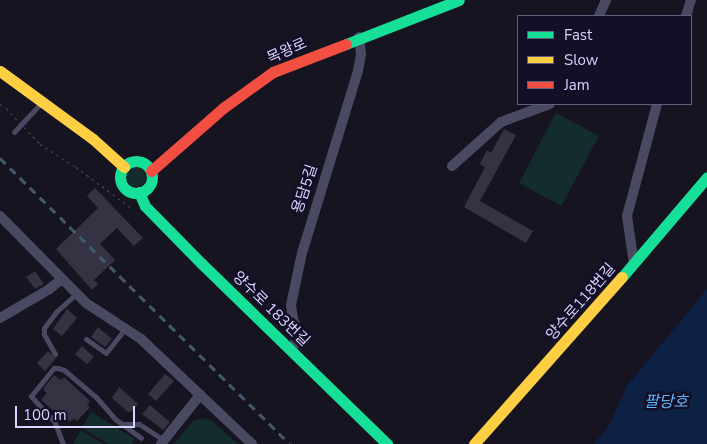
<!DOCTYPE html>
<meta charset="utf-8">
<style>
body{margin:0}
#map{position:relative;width:707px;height:444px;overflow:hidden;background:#161421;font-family:"Nunito Sans","Noto Sans KR",sans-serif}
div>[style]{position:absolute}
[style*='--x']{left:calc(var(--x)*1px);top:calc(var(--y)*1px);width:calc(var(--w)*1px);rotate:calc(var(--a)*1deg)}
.green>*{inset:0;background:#132c2d}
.round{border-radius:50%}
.water>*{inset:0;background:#0d2144}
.building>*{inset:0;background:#343243}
.path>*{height:1px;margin-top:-0.5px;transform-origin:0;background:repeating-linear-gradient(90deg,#44505f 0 2.5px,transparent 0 6.5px)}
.lane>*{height:5px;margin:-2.5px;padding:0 2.5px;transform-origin:2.5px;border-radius:2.5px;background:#4a4962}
.street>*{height:10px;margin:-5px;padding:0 5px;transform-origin:5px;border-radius:5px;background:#4a4962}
.fast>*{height:11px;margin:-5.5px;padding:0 5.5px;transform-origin:5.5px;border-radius:5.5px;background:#16e098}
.fast>.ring{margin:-5.5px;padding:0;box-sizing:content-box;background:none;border:11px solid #16e098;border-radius:50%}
.slow>*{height:11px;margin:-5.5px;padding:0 5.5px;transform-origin:5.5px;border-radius:5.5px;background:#ffcf43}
.jam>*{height:11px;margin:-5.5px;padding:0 5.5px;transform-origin:5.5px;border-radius:5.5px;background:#f24e42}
.rail>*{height:2.5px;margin-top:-1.25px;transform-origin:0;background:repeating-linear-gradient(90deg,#43596b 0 8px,transparent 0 14px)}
.path-bridge>*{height:1px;margin-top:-0.5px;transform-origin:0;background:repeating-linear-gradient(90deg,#44505f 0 2.5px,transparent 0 6.5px)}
span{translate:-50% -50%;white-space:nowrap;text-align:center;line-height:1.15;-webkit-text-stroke:5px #130f26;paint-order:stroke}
.street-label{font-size:15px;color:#d9d4ff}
.water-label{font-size:16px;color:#62b6ff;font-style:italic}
.legend{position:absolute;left:517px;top:15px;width:175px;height:90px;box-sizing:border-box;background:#130f26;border:1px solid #625e7d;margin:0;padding:6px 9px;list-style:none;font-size:15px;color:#d9d4ff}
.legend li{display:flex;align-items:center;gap:10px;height:25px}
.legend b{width:25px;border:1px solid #625e7d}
.scale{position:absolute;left:15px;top:406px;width:120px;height:22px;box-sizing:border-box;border:2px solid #d9d4ff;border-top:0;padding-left:6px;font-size:15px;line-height:18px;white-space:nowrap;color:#d9d4ff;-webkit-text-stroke:4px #130f26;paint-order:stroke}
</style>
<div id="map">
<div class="green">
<i style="clip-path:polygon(556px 113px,599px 136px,561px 206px,519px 183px)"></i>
<i class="round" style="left:126px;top:167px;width:20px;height:20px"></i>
<i style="clip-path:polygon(91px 412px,135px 439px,132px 444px,108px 444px,82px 428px)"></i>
<i style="clip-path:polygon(203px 418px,212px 421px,238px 444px,174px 444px,194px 420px)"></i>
<i style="clip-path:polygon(81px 430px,103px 444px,73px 444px)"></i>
</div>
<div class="water">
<i style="clip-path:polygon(707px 289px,707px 444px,594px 444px,610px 424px,627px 386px)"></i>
</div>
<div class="building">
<i style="clip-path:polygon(504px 129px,516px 135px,480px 201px,533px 231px,526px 243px,464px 207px,485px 167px,480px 164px,487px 150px,491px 153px)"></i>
<i style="clip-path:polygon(95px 188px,143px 238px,134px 246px,117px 228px,100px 244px,115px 260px,94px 280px,98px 284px,92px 290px,56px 249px,98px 208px,87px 196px)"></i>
<i style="clip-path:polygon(35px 271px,44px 284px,35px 289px,26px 277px)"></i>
<i style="clip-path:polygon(67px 309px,77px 318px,62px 336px,53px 329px)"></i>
<i style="clip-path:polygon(98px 327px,112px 339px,105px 347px,91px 337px)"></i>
<i style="clip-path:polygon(82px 346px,94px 357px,87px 364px,75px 354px)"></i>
<i style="clip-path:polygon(48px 351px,56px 358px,45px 371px,37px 363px)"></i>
<i style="clip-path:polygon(165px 374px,174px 381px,156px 401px,148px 394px)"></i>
<i style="clip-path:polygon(54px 375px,61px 380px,64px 377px,90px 401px,87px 405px,90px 407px,77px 421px,74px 418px,70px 422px,67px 419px,65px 421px,41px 400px,47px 393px,44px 391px,44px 387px)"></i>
<i style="clip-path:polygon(119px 387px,138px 404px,131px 412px,128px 412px,112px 398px)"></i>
<i style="clip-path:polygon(150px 405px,170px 422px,163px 430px,142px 414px)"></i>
</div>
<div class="path">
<i style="--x:0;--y:104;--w:7;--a:34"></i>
<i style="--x:40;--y:144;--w:43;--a:32.6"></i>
<i style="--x:76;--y:167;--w:72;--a:36.6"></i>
</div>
<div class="lane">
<i style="--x:14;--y:132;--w:40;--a:-47"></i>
<i style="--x:86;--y:339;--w:24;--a:35"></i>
<i style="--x:106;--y:353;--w:31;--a:-52"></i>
<i style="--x:55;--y:354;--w:23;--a:-119"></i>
<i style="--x:44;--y:334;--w:6;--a:-90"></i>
<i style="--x:44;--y:328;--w:21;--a:-53"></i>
<i style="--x:57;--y:311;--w:25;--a:-42"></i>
<i style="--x:122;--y:424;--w:17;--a:0"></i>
<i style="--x:139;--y:424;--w:30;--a:33"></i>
<i style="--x:63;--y:444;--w:25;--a:-111"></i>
<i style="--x:54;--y:421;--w:34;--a:-133"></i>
<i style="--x:31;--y:396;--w:36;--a:-51"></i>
<i style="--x:54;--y:368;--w:4;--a:0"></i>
<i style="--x:58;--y:368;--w:6;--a:18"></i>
<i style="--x:64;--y:370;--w:42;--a:40.2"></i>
<i style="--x:96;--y:397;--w:29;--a:49"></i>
<i style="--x:115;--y:419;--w:32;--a:36"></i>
</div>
<div class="street">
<i style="--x:599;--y:16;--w:17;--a:-66"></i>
<i style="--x:686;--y:16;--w:17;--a:-73"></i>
<i style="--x:452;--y:166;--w:66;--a:-41.9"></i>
<i style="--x:501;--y:122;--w:52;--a:-20.2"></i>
<i style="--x:0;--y:216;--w:122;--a:45.3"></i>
<i style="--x:86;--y:303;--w:66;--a:33.2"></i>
<i style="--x:141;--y:339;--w:153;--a:43.4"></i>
<i style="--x:634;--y:264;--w:49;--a:-98.3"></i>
<i style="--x:627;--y:216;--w:116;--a:-75"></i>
<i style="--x:0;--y:318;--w:56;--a:-30.3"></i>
<i style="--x:48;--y:290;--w:18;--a:-38"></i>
<i style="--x:292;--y:350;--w:19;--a:-69"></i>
<i style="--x:299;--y:332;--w:14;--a:-115"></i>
<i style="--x:293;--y:319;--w:14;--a:-98"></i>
<i style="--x:291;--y:305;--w:53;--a:-78.1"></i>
<i style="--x:302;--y:253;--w:190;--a:-72.9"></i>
<i style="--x:358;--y:71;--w:17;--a:-80"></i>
<i style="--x:361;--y:54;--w:17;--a:-97"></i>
<i style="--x:161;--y:444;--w:63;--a:-51.5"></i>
</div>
<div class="fast">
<i style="--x:346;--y:44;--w:121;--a:-21.3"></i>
<i class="ring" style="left:120px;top:161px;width:21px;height:21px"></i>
<i style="--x:139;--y:192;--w:15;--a:67"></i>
<i style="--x:145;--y:206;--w:80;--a:45.5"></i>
<i style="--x:201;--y:263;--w:260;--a:44.2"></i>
<i style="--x:622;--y:277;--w:131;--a:-49.6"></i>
</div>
<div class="slow">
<i style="--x:0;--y:71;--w:115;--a:36.2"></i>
<i style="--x:93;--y:139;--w:42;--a:42.1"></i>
<i style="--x:474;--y:444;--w:223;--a:-48.5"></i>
</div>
<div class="jam">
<i style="--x:151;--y:171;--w:96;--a:-41.2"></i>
<i style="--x:223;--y:108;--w:62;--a:-35.8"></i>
<i style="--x:273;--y:72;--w:78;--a:-21"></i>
</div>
<div class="rail">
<i style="--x:0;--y:158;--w:407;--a:44.6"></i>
</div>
<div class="path-bridge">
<i style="--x:6;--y:108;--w:50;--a:46.6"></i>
</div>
<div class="street-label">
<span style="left:287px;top:51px;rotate:-24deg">목왕로</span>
<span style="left:305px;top:189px;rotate:-72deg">용담5길</span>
<span style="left:581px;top:302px;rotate:-49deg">양수로118번길</span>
<span style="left:271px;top:309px;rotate:44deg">양수로 183번길</span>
</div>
<div class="water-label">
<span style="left:666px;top:402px">팔당호</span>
</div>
<ul class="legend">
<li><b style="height:6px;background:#16e098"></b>Fast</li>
<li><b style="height:6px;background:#ffcf43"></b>Slow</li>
<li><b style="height:6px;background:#f24e42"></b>Jam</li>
</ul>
<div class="scale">100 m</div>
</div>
